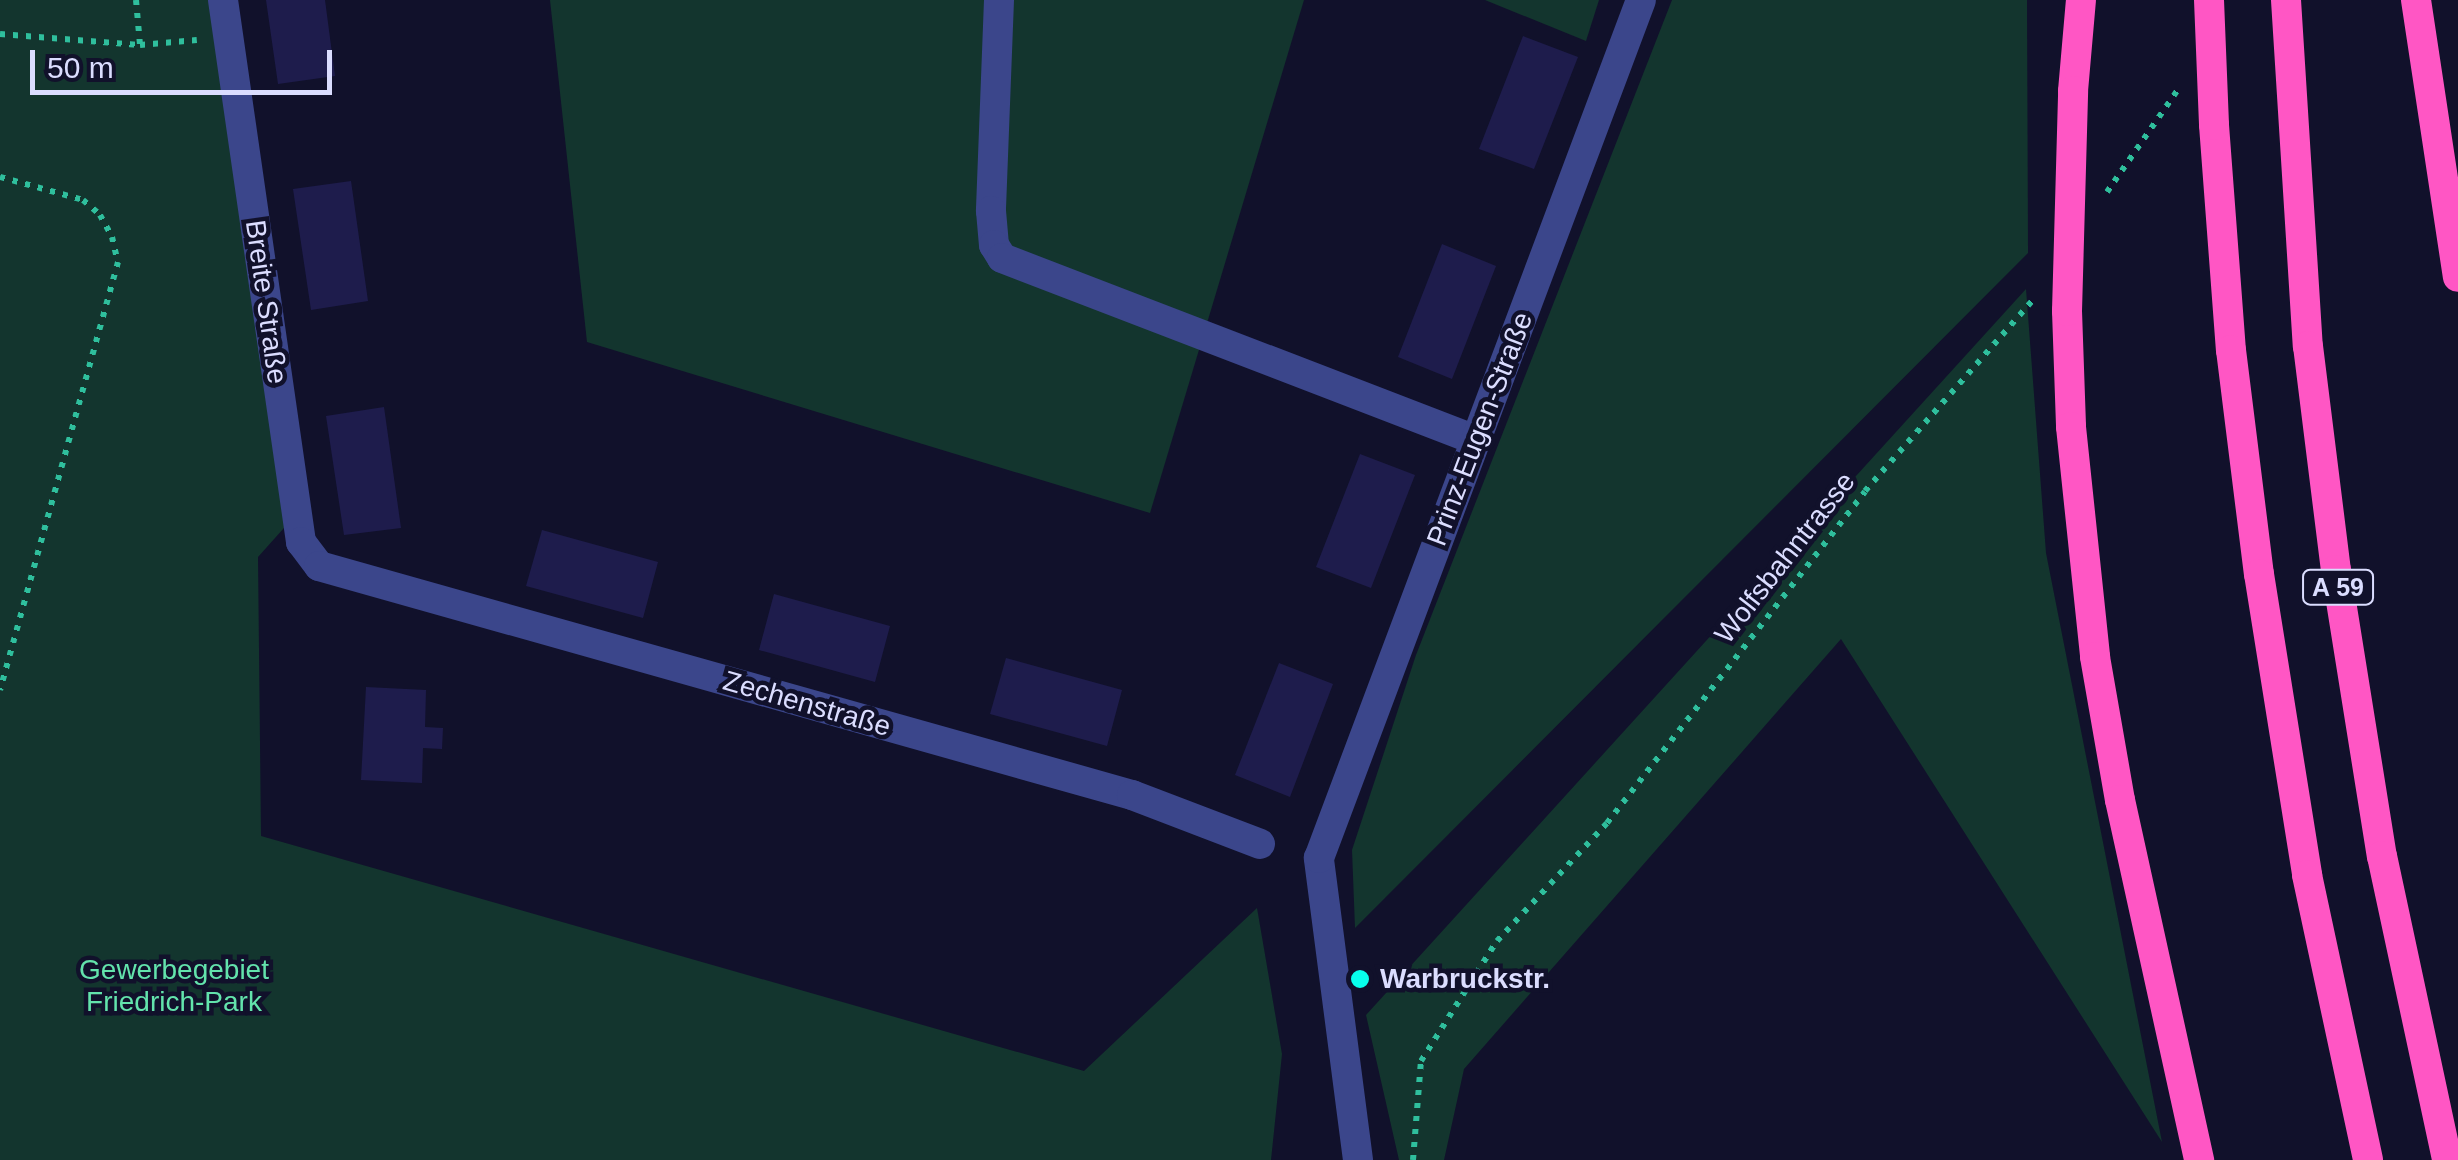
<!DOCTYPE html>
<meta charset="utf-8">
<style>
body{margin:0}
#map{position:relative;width:2458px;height:1160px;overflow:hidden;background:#11112b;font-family:Arial,sans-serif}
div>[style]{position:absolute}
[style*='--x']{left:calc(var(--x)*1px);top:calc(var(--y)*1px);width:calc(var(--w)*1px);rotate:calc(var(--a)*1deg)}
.green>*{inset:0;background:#13352e}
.building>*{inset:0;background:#1e1c4c}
.path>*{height:6px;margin-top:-3px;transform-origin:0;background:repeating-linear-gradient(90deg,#2fbf9d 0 5px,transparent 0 13px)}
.minor>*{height:30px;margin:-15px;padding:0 15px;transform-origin:15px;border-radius:15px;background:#3b468b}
.highway>*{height:30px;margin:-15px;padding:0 15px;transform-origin:15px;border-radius:15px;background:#ff56c4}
.highway-bridge>*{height:30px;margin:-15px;padding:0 15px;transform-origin:15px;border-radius:15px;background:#ff56c4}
.dots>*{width:28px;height:28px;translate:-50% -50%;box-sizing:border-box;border:5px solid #11112b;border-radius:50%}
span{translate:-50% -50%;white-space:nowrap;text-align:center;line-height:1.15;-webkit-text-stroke:9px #11112b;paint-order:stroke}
.shield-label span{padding:2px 8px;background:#11112b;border:2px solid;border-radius:8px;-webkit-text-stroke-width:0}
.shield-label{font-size:25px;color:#dbddff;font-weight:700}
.street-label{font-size:28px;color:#dbddff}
.park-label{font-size:28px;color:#63e3ac}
.poi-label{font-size:28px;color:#dbddff;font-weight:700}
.left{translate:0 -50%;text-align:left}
.scale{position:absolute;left:30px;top:50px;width:302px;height:45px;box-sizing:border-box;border:5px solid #dbddff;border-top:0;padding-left:12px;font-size:30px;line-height:35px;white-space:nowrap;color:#dbddff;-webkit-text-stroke:8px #11112b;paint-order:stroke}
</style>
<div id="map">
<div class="green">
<i style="clip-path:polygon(0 0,216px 0,292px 519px,258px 557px,261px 836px,1084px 1071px,1257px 908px,1282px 1054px,1271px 1160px,0 1160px)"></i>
<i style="clip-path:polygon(550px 0,1304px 0,1150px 513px,587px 342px)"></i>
<i style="clip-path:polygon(1485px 0,1599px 0,1586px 41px)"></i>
<i style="clip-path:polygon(1672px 0,2027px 0,2028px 253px,1355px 928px,1352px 850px,1416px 655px)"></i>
<i style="clip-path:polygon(2026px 289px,2046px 553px,2162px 1142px,1841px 639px,1464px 1069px,1444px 1160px,1399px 1160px,1366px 1015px)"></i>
</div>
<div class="building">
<i style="clip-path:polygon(266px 0,325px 0,335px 76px,278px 84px)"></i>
<i style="clip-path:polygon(1523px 36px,1578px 57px,1534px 169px,1479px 149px)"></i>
<i style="clip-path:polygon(351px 181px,368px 301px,311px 310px,293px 189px)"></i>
<i style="clip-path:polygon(1442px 244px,1496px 266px,1452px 379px,1398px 357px)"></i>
<i style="clip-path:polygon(384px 407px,401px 528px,344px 535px,326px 416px)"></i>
<i style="clip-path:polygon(1360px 454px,1415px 475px,1371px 588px,1316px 567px)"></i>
<i style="clip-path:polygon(542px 530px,658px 562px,643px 618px,526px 586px)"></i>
<i style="clip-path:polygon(774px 594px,890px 626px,875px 682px,759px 650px)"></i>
<i style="clip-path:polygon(1006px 658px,1122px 690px,1107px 746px,990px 714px)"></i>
<i style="clip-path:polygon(1279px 663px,1333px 684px,1290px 797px,1235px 775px)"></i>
<i style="clip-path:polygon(366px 687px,426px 690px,425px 727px,443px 728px,442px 749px,423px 748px,422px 783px,361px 780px)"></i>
</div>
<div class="path">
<i style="--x:136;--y:0;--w:45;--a:84.9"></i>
<i style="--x:0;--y:34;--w:140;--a:4.5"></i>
<i style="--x:140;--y:45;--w:57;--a:-5"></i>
<i style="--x:0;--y:177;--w:86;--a:15.5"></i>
<i style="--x:83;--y:200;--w:23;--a:41"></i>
<i style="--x:100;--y:215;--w:25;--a:61"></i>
<i style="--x:112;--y:237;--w:26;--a:77"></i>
<i style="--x:118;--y:262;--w:444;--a:105.4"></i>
<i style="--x:2107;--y:192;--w:123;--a:-55.3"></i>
<i style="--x:1413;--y:1160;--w:99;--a:-85.4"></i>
<i style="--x:1421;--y:1061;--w:142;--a:-57.7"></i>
<i style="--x:1497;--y:941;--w:161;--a:-47"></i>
<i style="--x:1607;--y:823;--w:420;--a:-52.1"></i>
<i style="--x:1865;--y:491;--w:253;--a:-48.7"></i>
</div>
<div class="minor">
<i style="--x:223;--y:0;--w:548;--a:81.81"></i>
<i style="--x:301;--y:542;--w:30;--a:53"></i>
<i style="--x:319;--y:566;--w:845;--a:15.73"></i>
<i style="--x:1132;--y:795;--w:137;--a:20.9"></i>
<i style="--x:999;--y:0;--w:211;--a:92.2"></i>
<i style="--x:991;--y:211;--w:34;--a:85"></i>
<i style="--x:994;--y:245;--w:15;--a:58"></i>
<i style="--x:1002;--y:258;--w:508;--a:21.01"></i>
<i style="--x:1358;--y:1160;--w:305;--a:-97.4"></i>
<i style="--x:1319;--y:858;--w:916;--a:-69.43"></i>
</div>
<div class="highway">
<i style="--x:2286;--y:0;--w:347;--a:86.4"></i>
<i style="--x:2308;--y:346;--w:226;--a:82.9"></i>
<i style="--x:2336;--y:570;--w:290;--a:80.9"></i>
<i style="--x:2382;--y:856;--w:311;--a:77.9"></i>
<i style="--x:2416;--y:0;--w:280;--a:81.4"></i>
<i style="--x:2073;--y:91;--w:91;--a:-85"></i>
<i style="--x:2214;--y:125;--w:226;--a:85.7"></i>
<i style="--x:2231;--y:350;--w:226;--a:82.9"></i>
<i style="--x:2259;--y:574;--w:305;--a:80.9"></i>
<i style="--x:2307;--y:875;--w:291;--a:77.9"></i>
<i style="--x:2067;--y:311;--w:116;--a:88"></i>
<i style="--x:2071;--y:427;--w:231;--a:84"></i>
<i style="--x:2095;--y:657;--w:145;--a:80.1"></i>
<i style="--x:2120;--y:800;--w:369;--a:77.6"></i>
</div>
<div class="highway-bridge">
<i style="--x:2209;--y:0;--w:125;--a:87.7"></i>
<i style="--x:2067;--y:311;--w:220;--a:-88.4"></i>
</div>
<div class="dots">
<i style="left:1360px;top:979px;background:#07ffec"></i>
</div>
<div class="shield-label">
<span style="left:2338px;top:587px">A 59</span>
</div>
<div class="street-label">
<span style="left:266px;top:302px;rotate:82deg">Breite Straße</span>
<span style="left:1480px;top:429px;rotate:-69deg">Prinz-Eugen-Straße</span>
<span style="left:1785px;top:558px;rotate:-52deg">Wolfsbahntrasse</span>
<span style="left:807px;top:704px;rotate:16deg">Zechenstraße</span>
</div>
<div class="park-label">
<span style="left:174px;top:986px">Gewerbegebiet<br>Friedrich-Park</span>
</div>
<div class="poi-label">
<span class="left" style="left:1380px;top:979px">Warbruckstr.</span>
</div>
<div class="scale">50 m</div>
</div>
